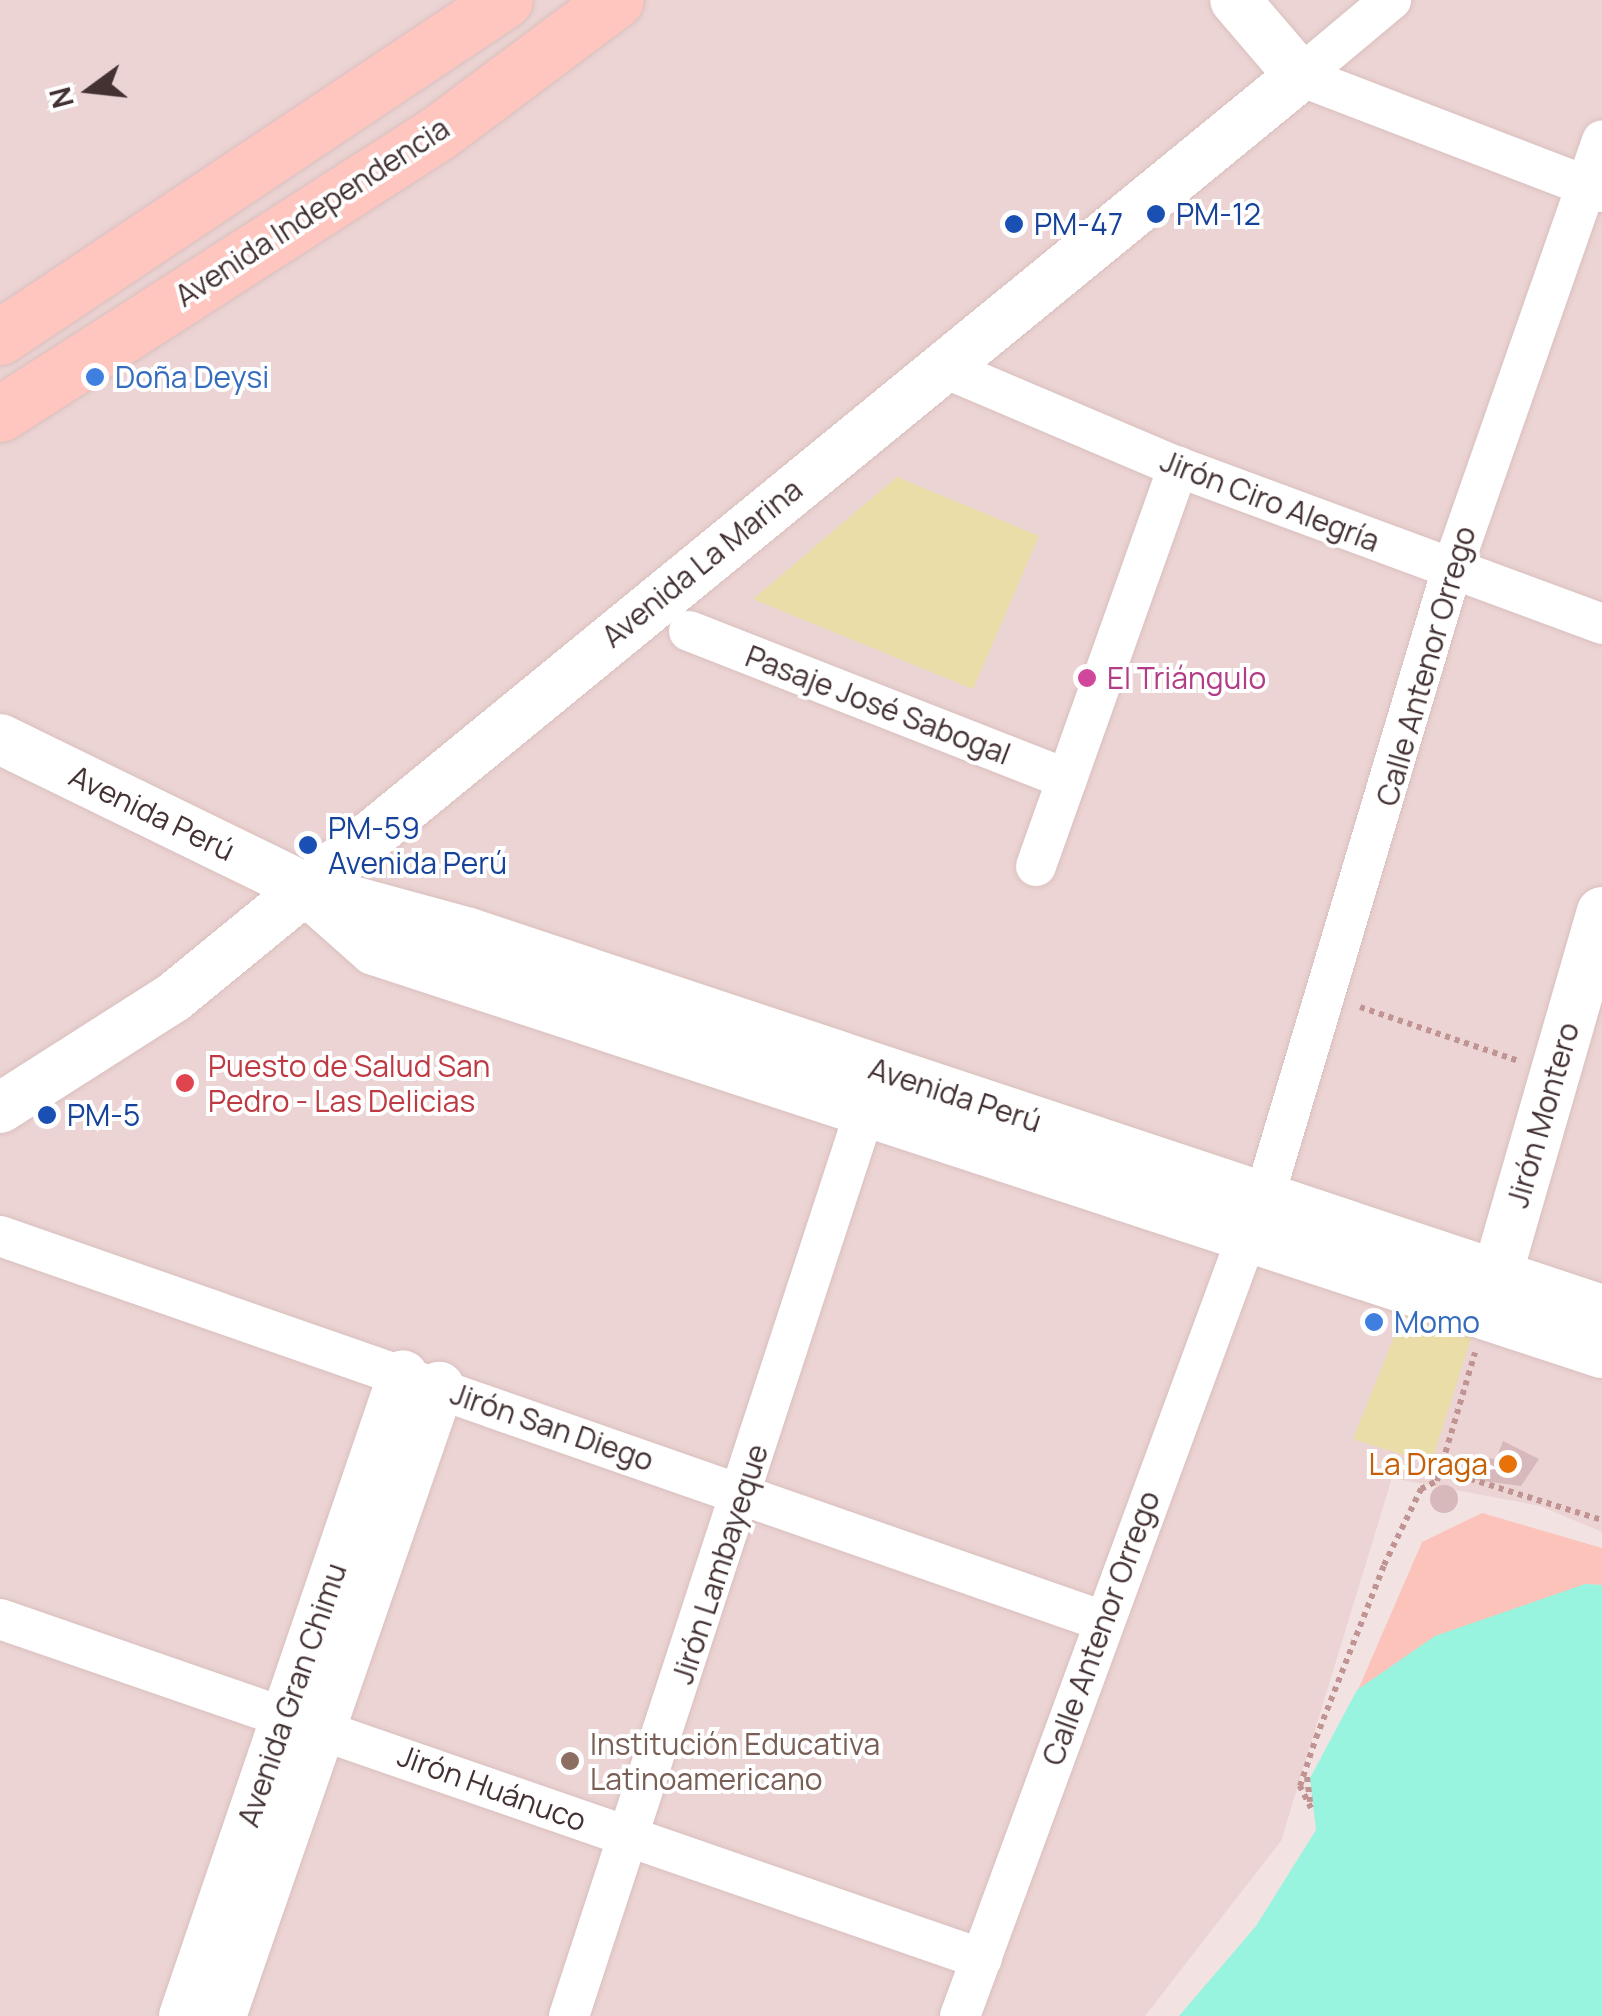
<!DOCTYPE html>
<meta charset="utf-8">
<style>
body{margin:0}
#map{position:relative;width:1602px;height:2016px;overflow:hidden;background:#f2e3e2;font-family:Manrope,sans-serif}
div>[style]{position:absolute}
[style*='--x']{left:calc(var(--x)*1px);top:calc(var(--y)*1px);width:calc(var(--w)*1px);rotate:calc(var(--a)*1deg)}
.residential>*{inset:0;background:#ebd4d3}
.green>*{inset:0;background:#eadda7}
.sand>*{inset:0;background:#fbc3b9}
.water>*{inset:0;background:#99f4df}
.building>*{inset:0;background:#d7b9bb}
.round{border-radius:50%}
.path>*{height:6px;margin-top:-3px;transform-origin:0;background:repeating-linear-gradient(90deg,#c19494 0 5px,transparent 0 10px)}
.roads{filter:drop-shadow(0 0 2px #d9bfbe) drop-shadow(0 0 2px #d9bfbe)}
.minor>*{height:40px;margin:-20px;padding:0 20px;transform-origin:20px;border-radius:20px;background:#fff}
.tertiary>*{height:50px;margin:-25px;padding:0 25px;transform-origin:25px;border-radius:25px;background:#fff}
.secondary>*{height:55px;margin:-27.5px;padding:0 27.5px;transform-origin:27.5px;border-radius:27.5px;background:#ffc6bf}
.dots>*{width:28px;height:28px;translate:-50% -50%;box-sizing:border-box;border:5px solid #fff;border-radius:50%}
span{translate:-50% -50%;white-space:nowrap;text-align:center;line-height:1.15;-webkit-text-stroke:8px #fff;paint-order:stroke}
.street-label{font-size:30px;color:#443233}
.transit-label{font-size:30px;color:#164399}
.left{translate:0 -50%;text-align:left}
.shop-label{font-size:30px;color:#366cbe}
.hotel-label{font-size:30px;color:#b23c85}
.health-label{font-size:30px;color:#be3a42}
.food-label{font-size:30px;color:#c56008}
.right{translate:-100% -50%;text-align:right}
.education-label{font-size:30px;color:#785e54}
.north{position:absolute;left:40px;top:40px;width:100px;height:100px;-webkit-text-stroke:8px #fff;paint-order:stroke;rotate:255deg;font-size:28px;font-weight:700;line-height:40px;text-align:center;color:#443233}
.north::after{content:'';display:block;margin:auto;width:35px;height:45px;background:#443233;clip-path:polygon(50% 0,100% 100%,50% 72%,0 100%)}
</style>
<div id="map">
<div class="residential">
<i style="clip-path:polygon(0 0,1602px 0,1602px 1532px,1540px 1506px,1392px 1478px,1281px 1841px,1145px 2016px,0 2016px)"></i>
</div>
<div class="green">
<i style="clip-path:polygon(897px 477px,1039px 536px,973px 689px,753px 599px)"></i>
<i style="clip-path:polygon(1404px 1312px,1472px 1335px,1431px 1464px,1353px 1439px)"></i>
</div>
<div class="sand">
<i style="clip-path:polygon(1482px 1513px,1602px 1548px,1602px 1585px,1585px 1584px,1358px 1690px,1422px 1542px)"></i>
</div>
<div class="water">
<i style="clip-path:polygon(1585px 1584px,1602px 1585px,1602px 2016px,1179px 2016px,1256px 1926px,1316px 1830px,1310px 1778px,1357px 1690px,1435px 1636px)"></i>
</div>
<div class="building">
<i style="clip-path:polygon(1503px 1441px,1539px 1459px,1521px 1486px,1475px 1480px,1482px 1458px,1496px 1459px)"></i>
<i class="round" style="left:1430px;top:1485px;width:28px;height:28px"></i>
</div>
<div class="path">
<i style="--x:1360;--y:1007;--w:168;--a:18.8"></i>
<i style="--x:1441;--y:1476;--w:10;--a:-17"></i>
<i style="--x:1451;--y:1473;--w:158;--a:17.3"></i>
<i style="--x:1307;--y:1777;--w:25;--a:83"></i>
<i style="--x:1311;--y:1808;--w:25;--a:-117"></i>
<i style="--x:1300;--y:1786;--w:51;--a:-71.6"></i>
<i style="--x:1316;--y:1738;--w:186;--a:-68.5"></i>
<i style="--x:1384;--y:1565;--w:85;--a:-64"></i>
<i style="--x:1421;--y:1489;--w:18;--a:-27"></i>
<i style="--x:1437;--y:1481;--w:134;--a:-73.5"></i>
</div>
<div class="roads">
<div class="minor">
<i style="--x:1300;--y:76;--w:324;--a:21"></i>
<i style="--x:1300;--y:76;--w:119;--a:-39.9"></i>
<i style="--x:942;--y:367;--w:256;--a:23"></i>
<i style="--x:1178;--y:467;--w:452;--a:20.3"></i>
<i style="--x:689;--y:631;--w:406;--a:21.4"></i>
<i style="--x:1036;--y:866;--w:424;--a:-70.4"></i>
<i style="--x:1264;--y:1198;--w:656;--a:-73.36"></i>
<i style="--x:1452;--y:569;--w:454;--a:-70.7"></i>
<i style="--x:0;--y:1236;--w:1168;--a:19.24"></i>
<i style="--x:0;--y:1619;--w:1039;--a:19.1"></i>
<i style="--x:569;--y:2016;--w:952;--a:-71.89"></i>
<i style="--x:960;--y:2016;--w:825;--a:-69.79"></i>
</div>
<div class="tertiary">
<i style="--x:0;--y:739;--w:339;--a:26"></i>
<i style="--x:305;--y:888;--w:170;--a:15.3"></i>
<i style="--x:469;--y:933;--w:1194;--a:18.4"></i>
<i style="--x:312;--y:895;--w:83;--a:41.6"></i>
<i style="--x:374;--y:950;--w:1292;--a:18.17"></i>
<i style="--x:0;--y:1108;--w:206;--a:-32.5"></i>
<i style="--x:174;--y:997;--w:1455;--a:-39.28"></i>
<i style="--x:1300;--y:76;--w:100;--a:-130.5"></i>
<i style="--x:1488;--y:1306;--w:410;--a:-73.9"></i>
<i style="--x:184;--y:2016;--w:677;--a:-71.14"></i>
<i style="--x:221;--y:2016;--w:666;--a:-70.88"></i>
</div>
<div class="secondary">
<i style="--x:0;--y:337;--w:607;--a:-33.72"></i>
<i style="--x:0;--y:414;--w:520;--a:-32.68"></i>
<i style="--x:438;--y:133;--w:222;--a:-36.8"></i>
</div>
</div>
<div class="dots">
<i style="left:1156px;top:214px;background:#1a4fb4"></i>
<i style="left:1014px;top:224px;background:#1a4fb4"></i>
<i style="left:95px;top:377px;background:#3f7fe0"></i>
<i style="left:1087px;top:678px;background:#d1479c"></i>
<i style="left:308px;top:845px;background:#1a4fb4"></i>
<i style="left:185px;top:1083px;background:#e0444e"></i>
<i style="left:47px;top:1115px;background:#1a4fb4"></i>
<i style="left:1374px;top:1322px;background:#3f7fe0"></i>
<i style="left:1508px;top:1464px;background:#e8710a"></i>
<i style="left:570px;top:1761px;background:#8d6e63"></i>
</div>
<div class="street-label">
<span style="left:312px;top:212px;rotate:-33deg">Avenida Independencia</span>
<span style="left:1270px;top:501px;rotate:21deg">Jirón Ciro Alegría</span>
<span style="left:702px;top:563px;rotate:-39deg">Avenida La Marina</span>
<span style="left:1426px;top:666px;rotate:-74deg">Calle Antenor Orrego</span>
<span style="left:878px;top:705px;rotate:21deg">Pasaje José Sabogal</span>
<span style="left:152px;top:813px;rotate:26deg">Avenida Perú</span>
<span style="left:955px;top:1095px;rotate:18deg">Avenida Perú</span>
<span style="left:1543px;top:1115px;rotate:-74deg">Jirón Montero</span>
<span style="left:552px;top:1427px;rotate:19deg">Jirón San Diego</span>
<span style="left:720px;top:1564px;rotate:-72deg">Jirón Lambayeque</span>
<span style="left:1101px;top:1628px;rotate:-70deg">Calle Antenor Orrego</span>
<span style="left:292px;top:1695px;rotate:-71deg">Avenida Gran Chimu</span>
<span style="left:492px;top:1788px;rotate:20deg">Jirón Huánuco</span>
</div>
<div class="transit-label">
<span class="left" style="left:1176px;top:214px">PM-12</span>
<span class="left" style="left:1034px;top:224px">PM-47</span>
<span class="left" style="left:328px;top:845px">PM-59<br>Avenida Perú</span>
<span class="left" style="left:67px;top:1115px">PM-5</span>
</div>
<div class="shop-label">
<span class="left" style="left:115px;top:377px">Doña Deysi</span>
<span class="left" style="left:1394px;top:1322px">Momo</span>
</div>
<div class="hotel-label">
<span class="left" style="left:1107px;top:678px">El Triángulo</span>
</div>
<div class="health-label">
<span class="left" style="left:208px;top:1083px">Puesto de Salud San<br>Pedro - Las Delicias</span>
</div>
<div class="food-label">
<span class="right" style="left:1488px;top:1464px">La Draga</span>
</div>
<div class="education-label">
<span class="left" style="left:590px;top:1761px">Institución Educativa<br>Latinoamericano</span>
</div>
<div class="north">N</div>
</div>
